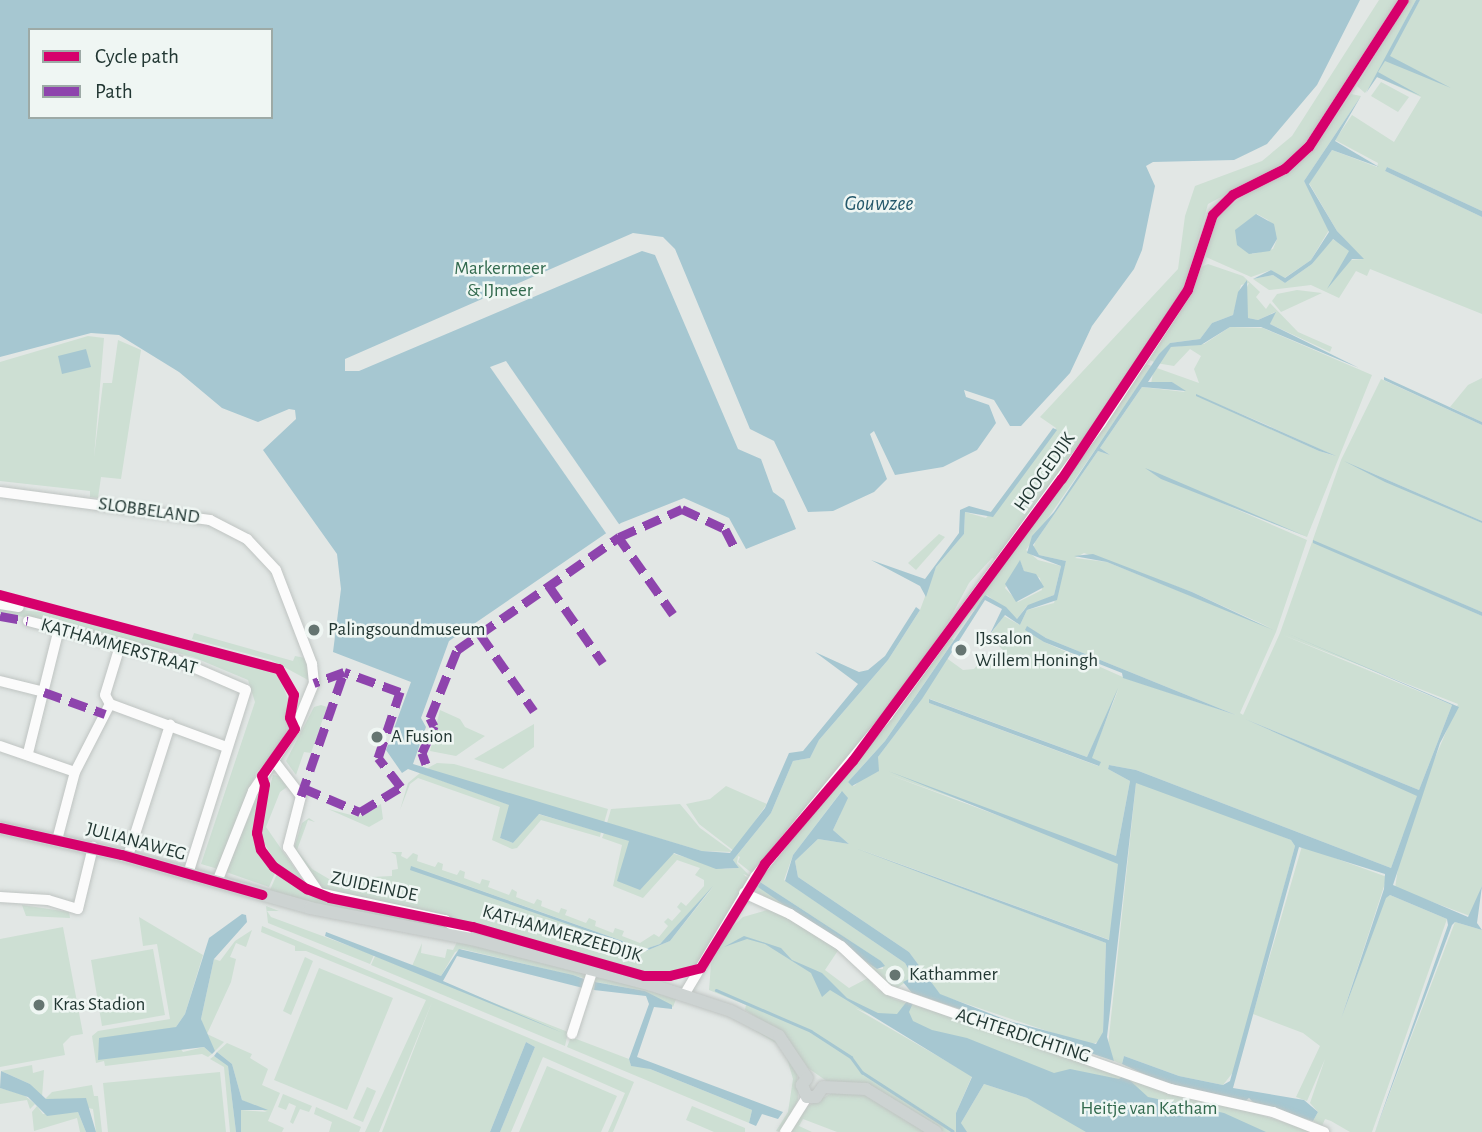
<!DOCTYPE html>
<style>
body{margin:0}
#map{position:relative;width:1482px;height:1132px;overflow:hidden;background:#e2e7e5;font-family:"Alegreya Sans",sans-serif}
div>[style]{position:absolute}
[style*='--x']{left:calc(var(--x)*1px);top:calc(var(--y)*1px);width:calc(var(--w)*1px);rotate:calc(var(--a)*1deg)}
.green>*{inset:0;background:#cddfd3}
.water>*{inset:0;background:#a6c7d1}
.pier>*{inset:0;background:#e2e7e5}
.stream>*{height:2.5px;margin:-1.25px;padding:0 1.25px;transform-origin:1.25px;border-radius:1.25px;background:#a6c7d1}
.roads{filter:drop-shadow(0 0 2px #bfc4c2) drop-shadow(0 0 2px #bfc4c2)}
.minor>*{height:10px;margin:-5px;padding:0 5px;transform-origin:5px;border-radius:5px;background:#fbfbfb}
.major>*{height:12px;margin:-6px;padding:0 6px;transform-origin:6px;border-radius:6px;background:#cdd3d2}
.quiet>*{height:9px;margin-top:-4.5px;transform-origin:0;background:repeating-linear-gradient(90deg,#8e44ad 0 18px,transparent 0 27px)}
.cycleway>*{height:10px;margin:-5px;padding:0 5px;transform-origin:5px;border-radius:5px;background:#d6006c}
.dots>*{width:19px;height:19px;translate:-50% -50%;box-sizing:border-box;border:4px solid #eff6f3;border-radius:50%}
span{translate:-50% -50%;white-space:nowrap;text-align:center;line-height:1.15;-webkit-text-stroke:5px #eff6f3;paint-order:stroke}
.park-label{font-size:19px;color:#31694d}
.street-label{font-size:19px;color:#223733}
.poi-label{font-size:19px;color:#223733}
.left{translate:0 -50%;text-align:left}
.water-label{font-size:21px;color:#24586b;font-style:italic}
.legend{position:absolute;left:28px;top:28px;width:245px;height:91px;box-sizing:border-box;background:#eff6f3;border:2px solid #9daaa6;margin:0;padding:9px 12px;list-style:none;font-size:21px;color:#223733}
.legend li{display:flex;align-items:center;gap:14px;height:35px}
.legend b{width:35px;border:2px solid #9daaa6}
</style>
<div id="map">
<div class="green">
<i style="clip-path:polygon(evenodd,1379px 0,1398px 0,1330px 115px,1293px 159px,1208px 204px,1184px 289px,1087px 437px,998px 560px,992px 558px,969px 583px,945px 628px,871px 732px,753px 874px,738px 862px,740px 857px,738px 856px,737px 863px,751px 877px,743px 874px,750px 880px,699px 963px,670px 974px,644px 974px,453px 919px,322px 892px,294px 848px,302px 823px,309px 818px,315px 822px,308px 820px,297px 850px,312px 869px,329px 879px,392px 876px,392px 870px,398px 869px,396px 855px,391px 852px,402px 852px,401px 856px,407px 859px,413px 853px,418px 855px,417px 861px,435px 867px,438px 862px,443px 864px,442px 870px,457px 875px,460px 870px,465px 872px,464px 878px,480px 884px,482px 879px,490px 881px,488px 887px,509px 895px,512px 889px,517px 892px,516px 897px,534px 904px,537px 899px,542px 901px,541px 906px,559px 913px,561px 908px,567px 910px,565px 915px,586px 923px,589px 918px,596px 921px,595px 926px,613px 933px,615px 928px,624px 931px,622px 936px,640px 943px,654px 934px,659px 937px,668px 926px,664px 922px,668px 918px,672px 921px,681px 911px,677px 907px,681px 902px,686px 906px,704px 886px,704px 880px,695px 875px,700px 868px,677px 860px,643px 898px,613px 886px,622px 845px,602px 838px,604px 833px,725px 869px,739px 868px,733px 860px,771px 813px,793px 761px,810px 758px,819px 740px,888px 660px,920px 610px,936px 567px,964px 534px,965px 512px,986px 518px,1056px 428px,1040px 417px,1178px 269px,1185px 216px,1195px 186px,1262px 161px,1292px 136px,1379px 0,412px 866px,645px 949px,660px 944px,713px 887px,670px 941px,646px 951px,412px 866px)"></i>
<i style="clip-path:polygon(1408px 0,1416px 0,1391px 48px,1420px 0,1482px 0,1482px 211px,1387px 167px,1385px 171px,1482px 217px,1482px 314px,1370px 269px,1367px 276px,1356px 271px,1339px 298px,1311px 285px,1269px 290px,1253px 279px,1273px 275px,1285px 283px,1312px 264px,1332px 239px,1349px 248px,1350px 260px,1363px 259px,1337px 231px,1309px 183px,1332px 150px,1377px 167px,1378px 163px,1335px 140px,1352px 115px,1394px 142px,1421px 97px,1377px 77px,1365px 93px,1357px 86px)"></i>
<i style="clip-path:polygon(1381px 82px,1409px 97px,1398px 112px,1371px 96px)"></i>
<i style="clip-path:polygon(evenodd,1351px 94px,1361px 96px,1304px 181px,1329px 230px,1311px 260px,1283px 279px,1271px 270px,1251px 277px,1206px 257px,1207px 238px,1219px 214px,1317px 144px,1351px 94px,1257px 214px,1268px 220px,1277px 239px,1273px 249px,1252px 254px,1257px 214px)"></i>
<i style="clip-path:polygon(1208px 264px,1243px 276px,1260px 292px,1256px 297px,1266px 309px,1270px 303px,1298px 332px,1332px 347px,1330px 352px,1270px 324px,1275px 312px,1258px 320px,1248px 318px,1244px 293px,1249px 283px,1241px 285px,1233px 315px,1212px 323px,1200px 339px,1170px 343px,1154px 362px,1150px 360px,1201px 267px)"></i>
<i style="clip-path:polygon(1297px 290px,1322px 293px,1281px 312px,1272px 301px,1277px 294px)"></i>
<i style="clip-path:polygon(evenodd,1230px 327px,1263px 328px,1372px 375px,1307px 537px,1144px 469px,1307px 540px,1276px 632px,1240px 713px,1243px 715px,1280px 633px,1341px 460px,1381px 379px,1482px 425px,1482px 521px,1344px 461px,1482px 523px,1482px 612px,1313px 541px,1482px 616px,1482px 886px,1470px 916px,1395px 888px,1403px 835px,1391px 868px,1136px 770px,1109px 765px,1108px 769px,1130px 781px,1116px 856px,887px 774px,1114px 859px,1119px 865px,1110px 940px,856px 848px,1106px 943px,1103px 1032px,1101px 1041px,1089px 1045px,940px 995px,909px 952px,798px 877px,795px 861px,818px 839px,849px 844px,833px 830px,840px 815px,841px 792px,793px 855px,784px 880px,905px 963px,913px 977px,896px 989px,833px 938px,753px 890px,757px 884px,841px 941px,877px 969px,883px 969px,882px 962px,757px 880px,861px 757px,948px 636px,954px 640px,885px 741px,848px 782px,854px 786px,869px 773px,878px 772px,878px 757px,921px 700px,945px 657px,963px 670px,974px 669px,983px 658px,993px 665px,1003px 650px,989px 636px,1004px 616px,1020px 625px,1027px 610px,1054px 603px,1066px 561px,1039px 555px,1033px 550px,1035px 542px,1098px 451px,1110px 455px,1100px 448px,1142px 387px,1185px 392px,1172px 382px,1151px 384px,1154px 367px,1199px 383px,1194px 369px,1201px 356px,1190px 349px,1174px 366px,1156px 363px,1171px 347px,1204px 344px,1230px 327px,1196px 395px,1258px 421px,1335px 456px,1319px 451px,1196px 395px,1230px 327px,1084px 553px,1192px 592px,1273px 629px,1107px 562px,1075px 558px,1084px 553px,1230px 327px,1028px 627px,1046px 638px,1236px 715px,1125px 678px,1044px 642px,1026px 629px,1028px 627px,1230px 327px,1283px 635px,1458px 704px,1413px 809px,1418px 796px,1412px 792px,1245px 719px,1419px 790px,1452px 705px,1283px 635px,1230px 327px,1119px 688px,1091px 758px,1100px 762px,1098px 766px,929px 703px,930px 699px,1087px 757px,1119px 688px)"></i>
<i style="clip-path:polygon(88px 336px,104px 338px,94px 457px,103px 383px,112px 383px,118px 340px,141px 350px,121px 479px,101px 477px,98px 498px,90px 497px,90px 491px,0 481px,0 362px)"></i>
<i style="clip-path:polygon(evenodd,1145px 364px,1152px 366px,1142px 382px,1026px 550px,1038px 560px,1061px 566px,1054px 595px,1026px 607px,1017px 619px,987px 595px,974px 610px,971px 607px,1052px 501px,1145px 364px,1020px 561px,1024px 571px,1040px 578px,1042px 590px,1018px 602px,1005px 588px,1020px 561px)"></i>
<i style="clip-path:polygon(1482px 378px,1482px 422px,1450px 407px,1468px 385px)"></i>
<i style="clip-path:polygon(939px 534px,945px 537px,916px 570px,908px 563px)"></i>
<i style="clip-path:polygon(0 608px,51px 613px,257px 665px,279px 676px,288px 699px,286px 739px,256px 773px,218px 869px,201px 864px,255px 702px,248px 680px,193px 657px,56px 621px,0 614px)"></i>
<i style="clip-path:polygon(194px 633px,293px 661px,295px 656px,305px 658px,310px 681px,271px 660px,192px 639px)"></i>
<i style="clip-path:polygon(321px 705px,327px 707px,311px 753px,304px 752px,296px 775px,286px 761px,314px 707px)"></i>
<i style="clip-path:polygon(440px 710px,460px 719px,465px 727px,485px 736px,456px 756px,430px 751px)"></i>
<i style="clip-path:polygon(534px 724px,534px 747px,503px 769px,474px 759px)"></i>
<i style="clip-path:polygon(437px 763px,454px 764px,608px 809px,604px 823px,426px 769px)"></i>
<i style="clip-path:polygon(420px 773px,510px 805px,500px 838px,513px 843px,538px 814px,601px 832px,600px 837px,541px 820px,517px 848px,512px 849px,492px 840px,500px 807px,418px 778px,410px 784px,400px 810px,408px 783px)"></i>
<i style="clip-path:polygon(273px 775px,280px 776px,296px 799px,287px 787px,280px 792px,266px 827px,307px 886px,278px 866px,261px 838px,262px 815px)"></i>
<i style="clip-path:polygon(1144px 782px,1291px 840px,1295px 846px,1234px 1071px,1223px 1085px,1179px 1076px,1124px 1056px,1122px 1064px,1114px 1061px,1108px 1046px,1136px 783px)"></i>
<i style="clip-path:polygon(726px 786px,767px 804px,734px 851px,699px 824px,686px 804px,710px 799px)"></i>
<i style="clip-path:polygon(261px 787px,253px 834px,261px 857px,275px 873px,269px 887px,226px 872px)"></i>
<i style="clip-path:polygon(381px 804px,383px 819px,369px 827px,328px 809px,359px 817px)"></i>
<i style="clip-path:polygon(680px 804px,700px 828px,733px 852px,702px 851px,607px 823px,611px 809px)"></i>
<i style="clip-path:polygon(1302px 846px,1387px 877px,1341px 1019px,1385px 898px,1390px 895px,1447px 919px,1372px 1132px,1350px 1132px,1331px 1121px,1325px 1119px,1322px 1126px,1313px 1121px,1318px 1112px,1310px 1103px,1325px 1059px,1307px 1101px,1296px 1097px,1320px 1046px,1303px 1033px,1253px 1014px)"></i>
<i style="clip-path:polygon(277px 874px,319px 899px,404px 914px,456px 930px,325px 907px,270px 890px)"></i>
<i style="clip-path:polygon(22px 905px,69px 912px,70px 918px,26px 916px)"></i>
<i style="clip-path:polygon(266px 906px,279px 911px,267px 911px,271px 917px,374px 955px,370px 964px,268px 923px)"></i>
<i style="clip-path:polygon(767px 910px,783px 914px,839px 949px,825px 970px,849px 988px,868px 978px,876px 988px,894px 999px,1315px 1132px,1147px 1132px,855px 1008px,972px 1076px,956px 1113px,956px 1132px,944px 1132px,870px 1086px,828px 1082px,808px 1068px,785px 1035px,745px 1010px,746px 1005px,709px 990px,711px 964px,728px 931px,743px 917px)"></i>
<i style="clip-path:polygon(139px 917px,203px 955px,185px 1014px,176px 1027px,167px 1031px,183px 1052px,204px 1047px,212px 1054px,208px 1057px,202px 1054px,105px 1066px,104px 1061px,96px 1063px,92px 1036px,98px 1031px,170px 1019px,157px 944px,143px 946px)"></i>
<i style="clip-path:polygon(1455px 922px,1482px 930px,1482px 1132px,1375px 1132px)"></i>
<i style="clip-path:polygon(262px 926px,634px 1082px,613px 1132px,608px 1132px,625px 1093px,543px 1057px,511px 1132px,500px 1132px,535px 1047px,526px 1042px,490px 1132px,382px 1132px,432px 1002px,379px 1132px,365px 1132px,426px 1000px,306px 951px,295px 951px,295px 946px,261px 932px)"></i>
<i style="clip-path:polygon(63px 927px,83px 1034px,71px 1036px,63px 1044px,65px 1055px,0 1067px,0 939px)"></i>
<i style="clip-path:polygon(252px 930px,246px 947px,236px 943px,230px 957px,236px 959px,231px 982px,207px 1034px,224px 1042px,215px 1051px,208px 1044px,201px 1019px,214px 959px,220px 961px,235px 941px)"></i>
<i style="clip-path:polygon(458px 940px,586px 973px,588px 979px,462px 949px,455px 952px,441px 976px,412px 966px,422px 943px,421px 953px,445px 958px,447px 949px,453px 950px)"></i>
<i style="clip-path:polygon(153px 949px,165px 1015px,102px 1026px,91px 960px)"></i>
<i style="clip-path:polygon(375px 956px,568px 1032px,565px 1046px,371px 965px)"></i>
<i style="clip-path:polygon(305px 957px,313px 961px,291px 1015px,283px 1011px)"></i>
<i style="clip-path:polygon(319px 968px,393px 998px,347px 1110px,274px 1080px)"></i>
<i style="clip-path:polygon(600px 976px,676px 999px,673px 1007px,645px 991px,596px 982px,594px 990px,589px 990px,594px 979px)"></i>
<i style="clip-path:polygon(739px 1021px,779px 1042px,785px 1047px,797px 1069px,798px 1100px,781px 1132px,776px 1131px,788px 1112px,793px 1079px,784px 1048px)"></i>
<i style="clip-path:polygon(571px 1037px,629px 1059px,631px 1066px,645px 1067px,752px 1110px,749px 1123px,567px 1047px)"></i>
<i style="clip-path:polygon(227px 1043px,252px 1054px,250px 1058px,268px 1069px,262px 1085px,280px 1093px,268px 1121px,284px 1128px,282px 1132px,241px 1132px,241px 1110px,267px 1112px,242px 1100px,232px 1064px,217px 1052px)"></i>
<i style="clip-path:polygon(214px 1056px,228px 1065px,236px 1132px,230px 1132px,224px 1067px,210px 1059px)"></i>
<i style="clip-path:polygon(32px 1065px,33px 1073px,44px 1070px,42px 1097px,30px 1084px,1px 1071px)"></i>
<i style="clip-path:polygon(547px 1066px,617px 1096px,601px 1132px,519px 1132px)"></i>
<i style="clip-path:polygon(220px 1072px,226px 1132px,108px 1132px,103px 1083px)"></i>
<i style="clip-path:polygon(984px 1084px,1027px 1098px,1094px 1132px,964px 1132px,961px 1123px)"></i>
<i style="clip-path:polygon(92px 1085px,94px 1096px,98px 1096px,102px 1132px,96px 1132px,93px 1109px,45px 1099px,52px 1092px)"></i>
<i style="clip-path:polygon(367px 1087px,376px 1091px,363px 1122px,353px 1118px)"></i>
<i style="clip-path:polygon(0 1088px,24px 1095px,35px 1104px,30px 1109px,27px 1100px,0 1104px)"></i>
<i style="clip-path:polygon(832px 1093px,863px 1094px,927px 1132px,837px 1132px,803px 1119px,799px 1126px,812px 1132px,791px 1132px,806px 1107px)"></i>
<i style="clip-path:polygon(283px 1094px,312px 1106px,309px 1112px,300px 1109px,293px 1124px,290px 1122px,296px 1106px,289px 1103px,286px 1110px,278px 1107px)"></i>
<i style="clip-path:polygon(37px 1106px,43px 1114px,78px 1112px,86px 1132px,80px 1132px,77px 1118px,34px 1131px,32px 1112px)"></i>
<i style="clip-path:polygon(692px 1106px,745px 1128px,745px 1132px,714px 1132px,686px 1120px)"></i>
<i style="clip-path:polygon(316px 1107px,361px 1127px,359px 1132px,329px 1132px,332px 1122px,314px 1114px)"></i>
</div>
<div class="water">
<i style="clip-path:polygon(evenodd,0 0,1360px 0,1317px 85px,1267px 144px,1234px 160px,1153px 162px,1146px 166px,1155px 186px,1142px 250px,1134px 269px,1092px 326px,1070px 373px,1021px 426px,1010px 426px,994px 400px,964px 390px,966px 397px,989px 405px,996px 423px,977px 450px,943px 467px,895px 475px,874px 431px,870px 434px,887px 479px,874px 492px,833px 511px,808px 512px,774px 441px,750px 429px,675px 249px,663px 237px,633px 233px,345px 359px,345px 371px,359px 371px,642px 251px,655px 255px,738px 449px,761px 459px,773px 492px,784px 500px,796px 529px,746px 549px,729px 518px,684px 498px,621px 523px,449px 641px,421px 718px,426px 727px,413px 764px,702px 851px,730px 853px,765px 808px,789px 753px,803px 751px,858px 684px,815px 652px,859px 672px,868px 670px,885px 656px,916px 607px,920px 610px,888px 660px,819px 740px,810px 758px,793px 761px,771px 813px,733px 860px,739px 868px,716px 869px,674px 853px,640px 890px,617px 881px,629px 841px,539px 814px,513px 843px,500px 838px,509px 805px,408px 769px,402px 773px,386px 750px,411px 682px,333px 652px,341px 589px,337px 554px,263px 450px,296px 419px,295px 410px,289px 409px,258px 422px,222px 408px,179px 372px,119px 335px,91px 333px,0 357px,0 0,30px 30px,271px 30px,271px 117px,30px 117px,30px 30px)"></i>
<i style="clip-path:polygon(1416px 0,1420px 0,1390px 56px,1451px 88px,1385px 61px,1378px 72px,1421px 96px,1377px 77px,1366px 93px)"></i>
<i style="clip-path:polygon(1361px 96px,1335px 141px,1379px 167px,1332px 150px,1309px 184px,1337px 231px,1364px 259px,1352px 259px,1327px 289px,1349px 251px,1333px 239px,1312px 264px,1285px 283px,1273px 275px,1253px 279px,1271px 270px,1285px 278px,1311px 260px,1329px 232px,1304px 181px)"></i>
<i style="clip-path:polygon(1387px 167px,1482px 211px,1482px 217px,1385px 171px)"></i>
<i style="clip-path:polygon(1256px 214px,1274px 224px,1277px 239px,1270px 251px,1249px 254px,1237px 245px,1235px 230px)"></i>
<i style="clip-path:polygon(1247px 280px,1248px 318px,1258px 320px,1276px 312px,1270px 324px,1359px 368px,1261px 327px,1230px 327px,1201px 345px,1171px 347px,1148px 382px,1172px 382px,1186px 391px,1142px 387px,1100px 448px,1110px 455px,1098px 451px,1033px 545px,1039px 555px,1066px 561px,1057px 600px,1027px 610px,1020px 625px,1005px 615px,990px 634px,1002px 609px,985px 600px,922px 699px,878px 757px,879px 771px,852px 786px,848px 782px,885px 741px,985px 595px,1006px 607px,1017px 619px,1028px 605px,1054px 595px,1061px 566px,1027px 553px,1032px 536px,1054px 512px,1159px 354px,1170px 343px,1200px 339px,1212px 323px,1233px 315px,1238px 292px)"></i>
<i style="clip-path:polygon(86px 349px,91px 367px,62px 374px,58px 356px)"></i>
<i style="clip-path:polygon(1384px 377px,1482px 422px,1482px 425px,1384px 380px)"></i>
<i style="clip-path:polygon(1196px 396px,1196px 394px,1336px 456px,1319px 451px)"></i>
<i style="clip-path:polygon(1053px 428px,1057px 430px,993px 517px,965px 512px,964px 534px,936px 567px,926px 597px,920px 586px,871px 560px,925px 579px,959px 533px,960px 510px,969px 506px,991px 512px)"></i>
<i style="clip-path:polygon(1344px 461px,1482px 521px,1482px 523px,1385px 482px)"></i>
<i style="clip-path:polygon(1145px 468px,1160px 474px,1305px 536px,1161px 479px)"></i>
<i style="clip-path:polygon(1313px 540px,1482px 612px,1482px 616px,1313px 543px)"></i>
<i style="clip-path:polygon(1093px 554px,1192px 592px,1273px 630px,1107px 562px,1074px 556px)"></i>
<i style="clip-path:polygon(1020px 560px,1024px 571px,1036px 574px,1044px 587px,1016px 602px,1005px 584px)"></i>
<i style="clip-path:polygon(1027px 626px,1046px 638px,1236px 715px,1123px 678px,1122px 673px,1044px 642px,1025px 630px)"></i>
<i style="clip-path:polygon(1284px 632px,1459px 707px,1440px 743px,1393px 885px,1468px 917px,1482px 886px,1477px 923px,1482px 930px,1455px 922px,1452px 925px,1375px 1132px,1448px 925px,1447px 919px,1390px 895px,1386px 898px,1341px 1019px,1384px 889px,1385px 874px,1299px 847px,1233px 1088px,1304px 1100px,1318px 1112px,1313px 1121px,1256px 1105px,1249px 1098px,1244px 1102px,1166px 1084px,1122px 1064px,1124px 1056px,1179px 1076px,1223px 1085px,1230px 1081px,1295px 846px,1291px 840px,1136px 783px,1107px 1037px,1114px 1061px,912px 993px,903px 982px,913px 977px,905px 963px,785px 881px,793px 855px,842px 791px,848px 798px,833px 830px,849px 844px,818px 839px,795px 861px,798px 877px,909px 952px,940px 994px,1009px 1021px,1096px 1044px,1103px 1032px,1106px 943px,855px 848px,1109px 940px,1118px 864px,888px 771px,1116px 856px,1130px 781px,1108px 769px,1109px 765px,1136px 770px,1391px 868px,1417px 796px,1245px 719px,1419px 790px,1452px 705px)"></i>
<i style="clip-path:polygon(1118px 688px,1092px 758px,1101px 762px,1099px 766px,929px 703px,929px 699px,1087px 757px)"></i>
<i style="clip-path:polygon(411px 866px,645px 949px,660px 944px,713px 886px,670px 941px,646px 951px,410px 870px)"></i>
<i style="clip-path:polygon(760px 882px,881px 961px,885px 966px,877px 969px,758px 887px)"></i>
<i style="clip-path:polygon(242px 914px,246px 915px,247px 922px,214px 959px,201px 1019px,215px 1051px,212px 1054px,204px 1047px,98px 1060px,99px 1038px,176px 1027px,185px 1014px,209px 938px)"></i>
<i style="clip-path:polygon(326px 932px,441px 976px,459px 949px,573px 975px,584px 979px,583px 988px,457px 956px,443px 981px,563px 1033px,325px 936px)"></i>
<i style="clip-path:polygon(744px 936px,781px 948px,792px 960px,822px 973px,847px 998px,878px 1013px,897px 1014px,908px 1000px,913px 1003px,909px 1012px,913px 1021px,932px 1030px,967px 1038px,1054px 1073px,1070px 1069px,1119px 1079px,1124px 1075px,1148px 1097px,1224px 1113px,1266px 1132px,1086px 1132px,1027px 1098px,984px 1084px,961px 1123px,967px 1132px,956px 1132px,956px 1113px,972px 1077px,830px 990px,822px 997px,811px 973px,765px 944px,747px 939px,724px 947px)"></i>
<i style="clip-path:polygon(595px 982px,645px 991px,672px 1005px,672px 1009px,654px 1007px,637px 1057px,783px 1112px,778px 1119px,762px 1114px,756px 1126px,749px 1123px,752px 1110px,650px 1069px,631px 1066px,629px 1059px,649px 1004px,646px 996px,594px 990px)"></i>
<i style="clip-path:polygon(526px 1042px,535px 1047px,500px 1132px,490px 1132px)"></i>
<i style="clip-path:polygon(217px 1052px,232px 1064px,242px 1100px,268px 1110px,241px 1110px,241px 1132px,236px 1132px,228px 1066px,214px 1056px)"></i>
<i style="clip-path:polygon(1px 1071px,30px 1084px,46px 1099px,86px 1098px,96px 1132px,86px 1132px,78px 1112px,47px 1116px,28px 1097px,0 1088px)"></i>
</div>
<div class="pier">
<i style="clip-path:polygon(506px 361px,621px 527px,608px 536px,490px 367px)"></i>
</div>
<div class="stream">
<i style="--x:716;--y:990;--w:103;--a:23.3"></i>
<i style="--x:811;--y:1031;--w:48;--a:33"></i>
<i style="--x:851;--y:1057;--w:19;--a:54"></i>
<i style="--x:862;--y:1072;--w:108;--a:33"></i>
</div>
<div class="roads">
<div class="minor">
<i style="--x:0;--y:492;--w:212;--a:7.6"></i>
<i style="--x:210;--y:520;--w:42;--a:27.2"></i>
<i style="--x:247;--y:539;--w:42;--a:46.9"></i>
<i style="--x:276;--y:570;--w:101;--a:69"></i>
<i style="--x:312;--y:664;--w:19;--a:84"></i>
<i style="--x:314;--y:683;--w:50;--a:112.4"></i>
<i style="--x:295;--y:729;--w:75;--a:124.1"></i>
<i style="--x:253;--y:791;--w:98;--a:111.6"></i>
<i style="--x:0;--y:604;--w:19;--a:9"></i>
<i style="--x:28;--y:621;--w:151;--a:14.6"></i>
<i style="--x:174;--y:659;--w:78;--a:23.3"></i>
<i style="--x:246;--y:690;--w:193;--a:107.5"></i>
<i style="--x:0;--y:681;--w:45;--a:14"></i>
<i style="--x:110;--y:704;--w:124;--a:20.3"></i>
<i style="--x:110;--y:704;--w:10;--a:-119"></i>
<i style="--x:105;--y:695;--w:51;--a:-73"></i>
<i style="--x:291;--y:714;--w:16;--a:75"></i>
<i style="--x:0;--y:746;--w:79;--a:19.1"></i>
<i style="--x:28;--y:753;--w:128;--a:-76"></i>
<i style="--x:274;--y:761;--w:44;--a:52.4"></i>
<i style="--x:301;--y:796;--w:53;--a:104.3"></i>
<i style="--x:288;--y:847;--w:55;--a:56"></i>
<i style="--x:319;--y:893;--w:129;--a:12.1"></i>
<i style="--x:445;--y:920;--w:32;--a:36"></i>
<i style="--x:57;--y:840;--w:70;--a:-75.2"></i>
<i style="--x:75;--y:772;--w:76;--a:-62.8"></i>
<i style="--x:128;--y:856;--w:138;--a:-72.2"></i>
<i style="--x:744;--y:893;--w:51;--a:24.5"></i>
<i style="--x:790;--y:914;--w:60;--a:32.1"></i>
<i style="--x:841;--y:946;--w:64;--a:43.1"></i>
<i style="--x:888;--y:990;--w:299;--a:19.3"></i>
<i style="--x:1170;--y:1089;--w:106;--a:12.6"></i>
<i style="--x:1273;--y:1112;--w:55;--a:21.4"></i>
<i style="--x:0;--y:897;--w:48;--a:3.6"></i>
<i style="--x:48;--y:900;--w:31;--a:17"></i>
<i style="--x:78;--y:909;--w:64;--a:-76.4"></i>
<i style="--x:684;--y:995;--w:138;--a:-59"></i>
<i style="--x:755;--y:877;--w:210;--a:-50.6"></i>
<i style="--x:888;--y:715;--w:361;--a:-53.9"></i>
<i style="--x:1101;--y:423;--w:159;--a:-56.8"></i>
<i style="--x:1188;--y:290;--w:79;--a:-71.6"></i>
<i style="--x:1213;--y:215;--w:28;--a:-45"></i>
<i style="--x:1233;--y:195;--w:58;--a:-26.6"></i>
<i style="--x:1285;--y:169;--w:33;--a:-43"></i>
<i style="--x:1309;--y:147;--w:175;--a:-57.1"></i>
<i style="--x:572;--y:1034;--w:68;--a:-72.1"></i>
<i style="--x:785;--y:1132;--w:41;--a:-57.8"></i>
</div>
<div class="major">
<i style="--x:0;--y:828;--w:125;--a:12.5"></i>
<i style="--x:122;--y:855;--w:195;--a:15.7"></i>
<i style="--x:310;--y:908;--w:164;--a:10.9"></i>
<i style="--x:471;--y:939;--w:184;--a:14.2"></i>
<i style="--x:649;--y:984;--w:86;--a:18.2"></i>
<i style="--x:731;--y:1011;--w:54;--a:27.5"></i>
<i style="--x:779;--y:1036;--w:50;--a:56.3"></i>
<i style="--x:807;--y:1078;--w:9;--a:126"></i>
<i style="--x:802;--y:1085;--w:13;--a:67"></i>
<i style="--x:807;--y:1097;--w:9;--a:0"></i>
<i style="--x:816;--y:1097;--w:12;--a:-55"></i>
<i style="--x:823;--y:1087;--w:43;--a:2.7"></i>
<i style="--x:866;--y:1089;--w:82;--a:31.6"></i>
</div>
</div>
<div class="quiet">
<i style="--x:617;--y:535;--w:97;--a:54.7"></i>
<i style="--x:549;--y:586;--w:94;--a:55"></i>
<i style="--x:0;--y:616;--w:28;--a:10"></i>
<i style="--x:480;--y:634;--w:94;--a:55"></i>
<i style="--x:44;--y:692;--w:65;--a:19.8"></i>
<i style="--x:426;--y:764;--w:12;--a:-110"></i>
<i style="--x:422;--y:753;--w:30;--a:-66"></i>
<i style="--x:434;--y:726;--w:9;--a:-117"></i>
<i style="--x:430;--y:718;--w:73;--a:-68.3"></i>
<i style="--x:457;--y:650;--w:198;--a:-34.9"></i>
<i style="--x:619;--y:537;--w:69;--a:-24"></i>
<i style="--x:682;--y:509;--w:47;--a:24.9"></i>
<i style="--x:725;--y:529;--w:20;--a:63"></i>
<i style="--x:303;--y:788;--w:62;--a:22.8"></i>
<i style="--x:360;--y:812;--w:48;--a:-31.4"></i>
<i style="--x:401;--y:787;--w:37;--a:-128"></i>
<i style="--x:378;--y:758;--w:70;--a:-71.6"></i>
<i style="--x:400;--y:692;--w:59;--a:-160.3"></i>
<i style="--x:344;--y:672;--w:32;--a:160"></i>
<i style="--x:301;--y:796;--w:131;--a:-70.9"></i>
</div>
<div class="cycleway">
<i style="--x:0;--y:595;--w:289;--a:14.9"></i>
<i style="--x:279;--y:669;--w:30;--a:60"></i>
<i style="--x:294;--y:695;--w:23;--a:100"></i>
<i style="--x:290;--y:718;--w:12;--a:66"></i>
<i style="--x:295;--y:729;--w:57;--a:125.1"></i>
<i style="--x:262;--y:776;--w:9;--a:72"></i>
<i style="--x:265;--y:785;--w:49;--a:99.5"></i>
<i style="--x:257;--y:833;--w:17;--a:77"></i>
<i style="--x:261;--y:850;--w:21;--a:53"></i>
<i style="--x:274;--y:867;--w:40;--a:34"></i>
<i style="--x:307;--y:889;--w:25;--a:21"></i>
<i style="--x:330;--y:898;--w:146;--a:11.5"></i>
<i style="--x:473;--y:927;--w:178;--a:16"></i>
<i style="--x:644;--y:976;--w:26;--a:0"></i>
<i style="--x:670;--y:976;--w:32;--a:-14"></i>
<i style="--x:701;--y:968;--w:122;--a:-58.4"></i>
<i style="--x:765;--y:864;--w:135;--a:-49.5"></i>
<i style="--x:853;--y:761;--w:351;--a:-53.5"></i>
<i style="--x:1062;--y:479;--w:227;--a:-56.3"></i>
<i style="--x:1188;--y:290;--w:79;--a:-71.6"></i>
<i style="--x:1213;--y:215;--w:28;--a:-45"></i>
<i style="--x:1233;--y:195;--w:58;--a:-26.6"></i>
<i style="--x:1285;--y:169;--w:33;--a:-43"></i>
<i style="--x:1309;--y:147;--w:175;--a:-57.1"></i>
<i style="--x:0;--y:828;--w:125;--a:12.5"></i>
<i style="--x:122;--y:855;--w:146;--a:15.9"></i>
</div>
<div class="dots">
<i style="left:314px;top:630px;background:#657571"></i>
<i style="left:961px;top:650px;background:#657571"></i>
<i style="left:377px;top:737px;background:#657571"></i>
<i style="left:895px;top:975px;background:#657571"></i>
<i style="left:39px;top:1005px;background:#657571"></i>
</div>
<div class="park-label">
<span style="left:500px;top:280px">Markermeer<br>&amp; IJmeer</span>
<span style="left:1149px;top:1109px">Heitje van Katham</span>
</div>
<div class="street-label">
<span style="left:1045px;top:472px;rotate:-55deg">HOOGEDIJK</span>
<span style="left:149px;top:511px;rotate:8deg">SLOBBELAND</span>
<span style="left:119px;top:647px;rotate:16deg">KATHAMMERSTRAAT</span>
<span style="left:136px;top:842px;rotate:15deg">JULIANAWEG</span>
<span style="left:374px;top:887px;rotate:12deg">ZUIDEINDE</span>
<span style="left:562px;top:934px;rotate:16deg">KATHAMMERZEEDIJK</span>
<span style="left:1023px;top:1036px;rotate:18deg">ACHTERDICHTING</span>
</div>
<div class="poi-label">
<span class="left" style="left:328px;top:630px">Palingsoundmuseum</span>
<span class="left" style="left:975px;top:650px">IJssalon<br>Willem Honingh</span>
<span class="left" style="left:391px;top:737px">A Fusion</span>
<span class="left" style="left:909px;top:975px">Kathammer</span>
<span class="left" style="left:53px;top:1005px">Kras Stadion</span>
</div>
<div class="water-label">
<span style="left:879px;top:204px">Gouwzee</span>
</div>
<ul class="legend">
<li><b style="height:9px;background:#d6006c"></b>Cycle path</li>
<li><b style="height:9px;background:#8e44ad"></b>Path</li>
</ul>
</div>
